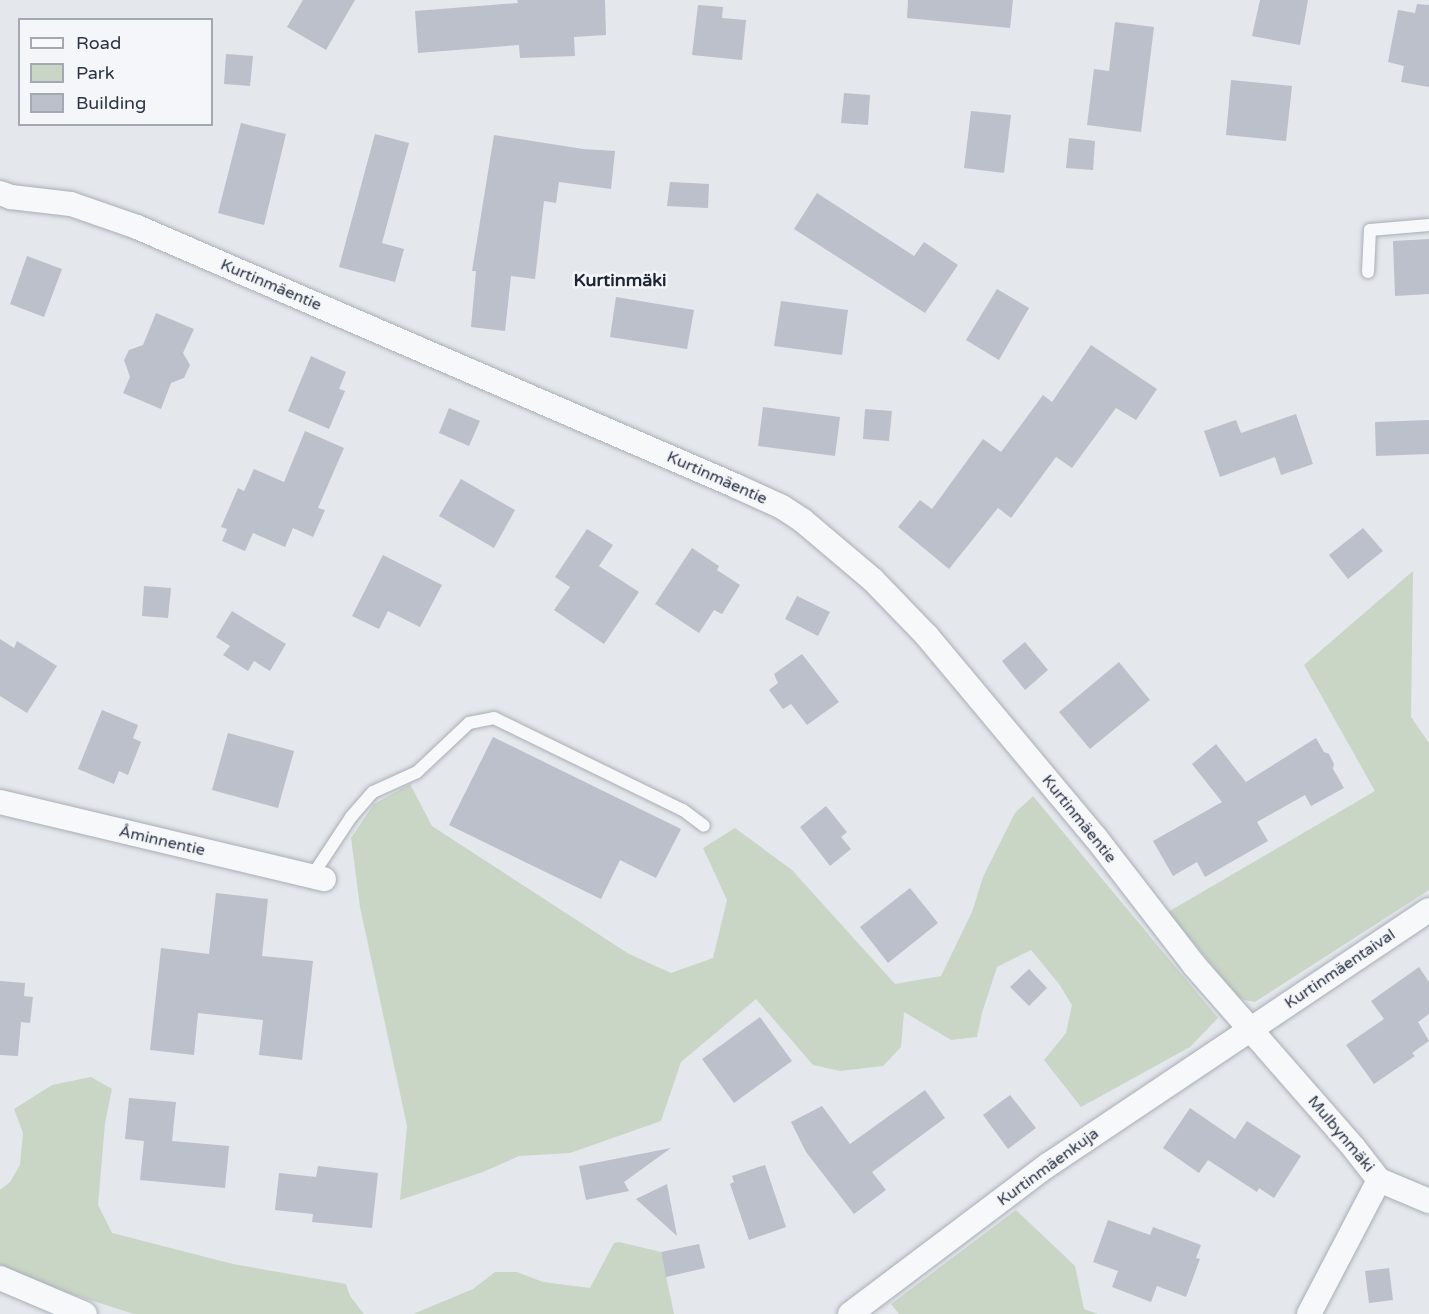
<!DOCTYPE html>
<meta charset="utf-8">
<style>
body{margin:0}
#map{position:relative;width:1429px;height:1314px;overflow:hidden;background:#e4e7ec;font-family:"Varela Round",sans-serif}
div>[style]{position:absolute}
[style*='--x']{left:calc(var(--x)*1px);top:calc(var(--y)*1px);width:calc(var(--w)*1px);rotate:calc(var(--a)*1deg)}
.green>*{inset:0;background:#c9d6c5}
.building>*{inset:0;background:#bbc0ca}
.roads{filter:drop-shadow(0 0 2px #a9aeb7) drop-shadow(0 0 2px #a9aeb7)}
.lane>*{height:12px;margin:-6px;padding:0 6px;transform-origin:6px;border-radius:6px;background:#f7f8fa}
.street>*{height:24px;margin:-12px;padding:0 12px;transform-origin:12px;border-radius:12px;background:#f7f8fa}
span{translate:-50% -50%;white-space:nowrap;text-align:center;line-height:1.15;-webkit-text-stroke:5px #f4f6f9;paint-order:stroke}
.street-label{font-size:16px;color:#2b3445}
.neighbourhood-label{font-size:18px;color:#1d2536;font-weight:700}
.legend{position:absolute;left:18px;top:18px;width:195px;height:108px;box-sizing:border-box;background:#f4f6f9;border:2px solid #a4a8b1;margin:0;padding:8px 10px;list-style:none;font-size:18px;color:#2b3445}
.legend li{display:flex;align-items:center;gap:12px;height:30px}
.legend b{width:30px;border:2px solid #a4a8b1}
</style>
<div id="map">
<div class="green">
<i style="clip-path:polygon(1413px 571px,1411px 717px,1429px 743px,1429px 890px,1255px 1002px,1240px 999px,1168px 912px,1375px 791px,1304px 665px)"></i>
<i style="clip-path:polygon(410px 784px,432px 826px,629px 954px,671px 973px,713px 958px,727px 900px,703px 848px,735px 828px,792px 870px,895px 984px,941px 976px,972px 912px,983px 877px,1015px 813px,1033px 796px,1218px 1018px,1190px 1047px,1081px 1107px,1044px 1060px,1066px 1033px,1072px 1005px,1059px 984px,1031px 950px,997px 967px,982px 1013px,977px 1037px,951px 1040px,904px 1012px,901px 1047px,883px 1066px,840px 1071px,813px 1065px,756px 999px,681px 1062px,661px 1121px,570px 1153px,519px 1156px,483px 1172px,400px 1200px,407px 1126px,360px 907px,351px 838px,374px 804px)"></i>
<i style="clip-path:polygon(91px 1077px,112px 1089px,105px 1123px,98px 1205px,112px 1233px,233px 1264px,346px 1284px,350px 1296px,364px 1314px,134px 1314px,65px 1292px,0 1265px,0 1190px,10px 1182px,20px 1165px,23px 1133px,14px 1109px,52px 1085px)"></i>
<i style="clip-path:polygon(1016px 1210px,1075px 1266px,1084px 1309px,1098px 1314px,899px 1314px,891px 1304px)"></i>
<i style="clip-path:polygon(619px 1242px,661px 1252px,674px 1314px,413px 1314px,473px 1289px,495px 1272px,517px 1272px,543px 1282px,590px 1288px,614px 1243px)"></i>
</div>
<div class="building">
<i style="clip-path:polygon(303px 0,355px 0,326px 50px,287px 27px)"></i>
<i style="clip-path:polygon(517px 0,605px 0,606px 35px,574px 37px,575px 56px,520px 58px,519px 45px,418px 53px,415px 11px,518px 3px)"></i>
<i style="clip-path:polygon(908px 0,1013px 0,1010px 28px,907px 18px)"></i>
<i style="clip-path:polygon(1260px 0,1308px 0,1300px 45px,1252px 36px)"></i>
<i style="clip-path:polygon(1417px 4px,1429px 5px,1429px 87px,1401px 82px,1404px 66px,1388px 62px,1398px 10px,1415px 13px)"></i>
<i style="clip-path:polygon(698px 5px,723px 7px,722px 18px,746px 20px,742px 60px,692px 55px)"></i>
<i style="clip-path:polygon(1115px 22px,1154px 27px,1141px 132px,1087px 125px,1094px 69px,1109px 71px)"></i>
<i style="clip-path:polygon(226px 54px,253px 56px,250px 86px,224px 84px)"></i>
<i style="clip-path:polygon(1231px 80px,1292px 86px,1286px 141px,1226px 135px)"></i>
<i style="clip-path:polygon(844px 93px,870px 95px,868px 125px,841px 123px)"></i>
<i style="clip-path:polygon(971px 111px,1011px 115px,1004px 173px,964px 168px)"></i>
<i style="clip-path:polygon(241px 123px,286px 134px,264px 225px,218px 213px)"></i>
<i style="clip-path:polygon(375px 134px,409px 143px,382px 243px,404px 249px,395px 282px,339px 267px)"></i>
<i style="clip-path:polygon(494px 135px,583px 149px,615px 151px,611px 189px,559px 182px,556px 203px,544px 201px,535px 279px,511px 276px,505px 331px,471px 327px,476px 271px,472px 271px)"></i>
<i style="clip-path:polygon(1069px 138px,1095px 141px,1093px 170px,1066px 168px)"></i>
<i style="clip-path:polygon(670px 182px,709px 184px,708px 208px,667px 206px)"></i>
<i style="clip-path:polygon(817px 193px,914px 256px,924px 242px,958px 265px,925px 313px,794px 229px)"></i>
<i style="clip-path:polygon(1429px 239px,1429px 294px,1395px 296px,1393px 241px)"></i>
<i style="clip-path:polygon(27px 256px,62px 269px,44px 317px,10px 304px)"></i>
<i style="clip-path:polygon(997px 289px,1029px 308px,999px 360px,966px 340px)"></i>
<i style="clip-path:polygon(616px 297px,694px 310px,687px 349px,610px 337px)"></i>
<i style="clip-path:polygon(781px 301px,848px 310px,842px 355px,774px 346px)"></i>
<i style="clip-path:polygon(156px 313px,194px 329px,183px 353px,190px 365px,184px 378px,171px 383px,161px 409px,123px 393px,130px 377px,124px 360px,129px 350px,143px 345px)"></i>
<i style="clip-path:polygon(1091px 345px,1157px 389px,1136px 420px,1116px 408px,1072px 468px,1056px 457px,1011px 518px,998px 508px,949px 569px,898px 527px,920px 500px,932px 509px,983px 439px,1001px 452px,1043px 395px,1052px 402px)"></i>
<i style="clip-path:polygon(311px 356px,346px 372px,339px 389px,345px 391px,329px 429px,288px 411px)"></i>
<i style="clip-path:polygon(763px 407px,840px 417px,835px 456px,758px 446px)"></i>
<i style="clip-path:polygon(449px 408px,480px 421px,469px 446px,439px 433px)"></i>
<i style="clip-path:polygon(865px 409px,892px 411px,889px 441px,863px 439px)"></i>
<i style="clip-path:polygon(1296px 414px,1313px 464px,1281px 475px,1275px 457px,1220px 477px,1204px 431px,1236px 420px,1241px 433px)"></i>
<i style="clip-path:polygon(1429px 420px,1429px 454px,1376px 456px,1375px 422px)"></i>
<i style="clip-path:polygon(305px 431px,344px 448px,318px 508px,325px 510px,313px 537px,293px 528px,285px 547px,253px 533px,245px 551px,222px 541px,227px 529px,221px 527px,238px 488px,244px 491px,254px 469px,284px 482px)"></i>
<i style="clip-path:polygon(461px 479px,515px 510px,494px 548px,439px 516px)"></i>
<i style="clip-path:polygon(1363px 528px,1383px 551px,1348px 579px,1329px 555px)"></i>
<i style="clip-path:polygon(587px 529px,613px 545px,599px 566px,639px 592px,604px 644px,554px 610px,570px 587px,555px 577px)"></i>
<i style="clip-path:polygon(692px 548px,719px 566px,717px 570px,740px 585px,722px 614px,714px 610px,699px 633px,655px 604px)"></i>
<i style="clip-path:polygon(383px 555px,442px 585px,420px 627px,388px 611px,379px 629px,352px 616px)"></i>
<i style="clip-path:polygon(144px 586px,171px 588px,168px 618px,142px 616px)"></i>
<i style="clip-path:polygon(797px 596px,830px 612px,818px 636px,785px 619px)"></i>
<i style="clip-path:polygon(232px 611px,286px 644px,270px 671px,254px 661px,248px 671px,223px 655px,230px 646px,216px 637px)"></i>
<i style="clip-path:polygon(0 639px,14px 648px,17px 641px,57px 666px,27px 713px,0 696px)"></i>
<i style="clip-path:polygon(1025px 642px,1048px 670px,1025px 690px,1002px 661px)"></i>
<i style="clip-path:polygon(802px 654px,839px 702px,807px 725px,791px 704px,783px 709px,769px 690px,778px 683px,774px 674px)"></i>
<i style="clip-path:polygon(1119px 662px,1150px 700px,1090px 749px,1059px 712px)"></i>
<i style="clip-path:polygon(102px 710px,138px 725px,133px 738px,141px 742px,128px 775px,119px 771px,114px 784px,78px 769px)"></i>
<i style="clip-path:polygon(228px 733px,294px 751px,278px 808px,212px 790px)"></i>
<i style="clip-path:polygon(493px 737px,681px 829px,656px 878px,620px 860px,601px 899px,449px 825px)"></i>
<i style="clip-path:polygon(1316px 738px,1324px 752px,1329px 754px,1334px 764px,1333px 769px,1344px 788px,1311px 806px,1305px 795px,1257px 822px,1268px 841px,1205px 877px,1197px 862px,1173px 876px,1153px 841px,1222px 802px,1192px 764px,1216px 744px,1246px 782px)"></i>
<i style="clip-path:polygon(826px 806px,847px 832px,841px 837px,851px 849px,830px 866px,800px 827px)"></i>
<i style="clip-path:polygon(910px 888px,938px 923px,888px 963px,860px 927px)"></i>
<i style="clip-path:polygon(216px 893px,268px 899px,262px 956px,313px 961px,302px 1060px,259px 1055px,263px 1020px,198px 1013px,194px 1055px,150px 1050px,161px 948px,209px 954px)"></i>
<i style="clip-path:polygon(1419px 967px,1429px 982px,1429px 1014px,1418px 1022px,1429px 1041px,1412px 1053px,1415px 1056px,1374px 1084px,1346px 1045px,1384px 1019px,1371px 1001px)"></i>
<i style="clip-path:polygon(1029px 969px,1047px 988px,1029px 1006px,1010px 987px)"></i>
<i style="clip-path:polygon(0 981px,25px 983px,24px 996px,33px 997px,30px 1023px,21px 1022px,18px 1056px,0 1055px)"></i>
<i style="clip-path:polygon(760px 1017px,792px 1061px,734px 1103px,702px 1059px)"></i>
<i style="clip-path:polygon(925px 1090px,945px 1118px,872px 1172px,886px 1190px,854px 1214px,806px 1152px,791px 1122px,822px 1106px,850px 1144px)"></i>
<i style="clip-path:polygon(1010px 1095px,1036px 1128px,1008px 1149px,983px 1115px)"></i>
<i style="clip-path:polygon(129px 1098px,176px 1102px,172px 1141px,229px 1146px,225px 1188px,140px 1180px,144px 1141px,125px 1139px)"></i>
<i style="clip-path:polygon(1190px 1108px,1235px 1139px,1247px 1121px,1301px 1156px,1274px 1198px,1259px 1188px,1257px 1192px,1208px 1160px,1199px 1173px,1163px 1148px)"></i>
<i style="clip-path:polygon(671px 1148px,624px 1182px,629px 1191px,586px 1200px,579px 1166px)"></i>
<i style="clip-path:polygon(765px 1165px,786px 1227px,749px 1240px,730px 1184px,734px 1182px,732px 1176px)"></i>
<i style="clip-path:polygon(318px 1166px,378px 1173px,372px 1228px,312px 1222px,313px 1214px,275px 1210px,279px 1173px,316px 1177px)"></i>
<i style="clip-path:polygon(667px 1184px,677px 1236px,636px 1199px)"></i>
<i style="clip-path:polygon(1108px 1220px,1150px 1235px,1153px 1227px,1201px 1245px,1196px 1258px,1200px 1259px,1186px 1297px,1157px 1286px,1151px 1302px,1112px 1287px,1118px 1271px,1093px 1262px)"></i>
<i style="clip-path:polygon(699px 1244px,705px 1268px,666px 1277px,661px 1252px)"></i>
<i style="clip-path:polygon(1389px 1268px,1393px 1300px,1369px 1303px,1365px 1271px)"></i>
</div>
<div class="roads">
<div class="lane">
<i style="--x:1368;--y:272;--w:42;--a:-87.3"></i>
<i style="--x:1370;--y:230;--w:59;--a:-4.8"></i>
<i style="--x:312;--y:876;--w:71;--a:-56.5"></i>
<i style="--x:351;--y:817;--w:33;--a:-49"></i>
<i style="--x:373;--y:792;--w:48;--a:-24.4"></i>
<i style="--x:417;--y:772;--w:71;--a:-43.3"></i>
<i style="--x:469;--y:723;--w:25;--a:-11"></i>
<i style="--x:494;--y:718;--w:210;--a:26"></i>
<i style="--x:683;--y:810;--w:26;--a:37"></i>
</div>
<div class="street">
<i style="--x:0;--y:193;--w:12;--a:20"></i>
<i style="--x:11;--y:197;--w:60;--a:6.7"></i>
<i style="--x:71;--y:204;--w:70;--a:19.2"></i>
<i style="--x:137;--y:227;--w:653;--a:23.38"></i>
<i style="--x:736;--y:486;--w:51;--a:24.5"></i>
<i style="--x:782;--y:507;--w:24;--a:33"></i>
<i style="--x:802;--y:520;--w:93;--a:40.2"></i>
<i style="--x:873;--y:580;--w:78;--a:46"></i>
<i style="--x:927;--y:636;--w:263;--a:50.1"></i>
<i style="--x:1096;--y:838;--w:160;--a:52.3"></i>
<i style="--x:1194;--y:965;--w:243;--a:48.8"></i>
<i style="--x:1354;--y:1148;--w:41;--a:52"></i>
<i style="--x:0;--y:802;--w:333;--a:13.4"></i>
<i style="--x:1379;--y:1180;--w:54;--a:22.8"></i>
<i style="--x:0;--y:1278;--w:92;--a:23"></i>
<i style="--x:850;--y:1314;--w:248;--a:-37"></i>
<i style="--x:1048;--y:1165;--w:458;--a:-33.8"></i>
<i style="--x:1309;--y:1314;--w:151;--a:-62.4"></i>
</div>
</div>
<div class="street-label">
<span style="left:271px;top:285px;rotate:23deg">Kurtinmäentie</span>
<span style="left:717px;top:478px;rotate:24deg">Kurtinmäentie</span>
<span style="left:1079px;top:819px;rotate:51deg">Kurtinmäentie</span>
<span style="left:162px;top:841px;rotate:13deg">Åminnentie</span>
<span style="left:1340px;top:969px;rotate:-34deg">Kurtinmäentaival</span>
<span style="left:1341px;top:1134px;rotate:50deg">Mulbynmäki</span>
<span style="left:1048px;top:1167px;rotate:-36deg">Kurtinmäenkuja</span>
</div>
<div class="neighbourhood-label">
<span style="left:620px;top:280px">Kurtinmäki</span>
</div>
<ul class="legend">
<li><b style="height:8px;background:#f7f8fa"></b>Road</li>
<li><b style="height:16px;background:#c9d6c5"></b>Park</li>
<li><b style="height:16px;background:#bbc0ca"></b>Building</li>
</ul>
</div>
